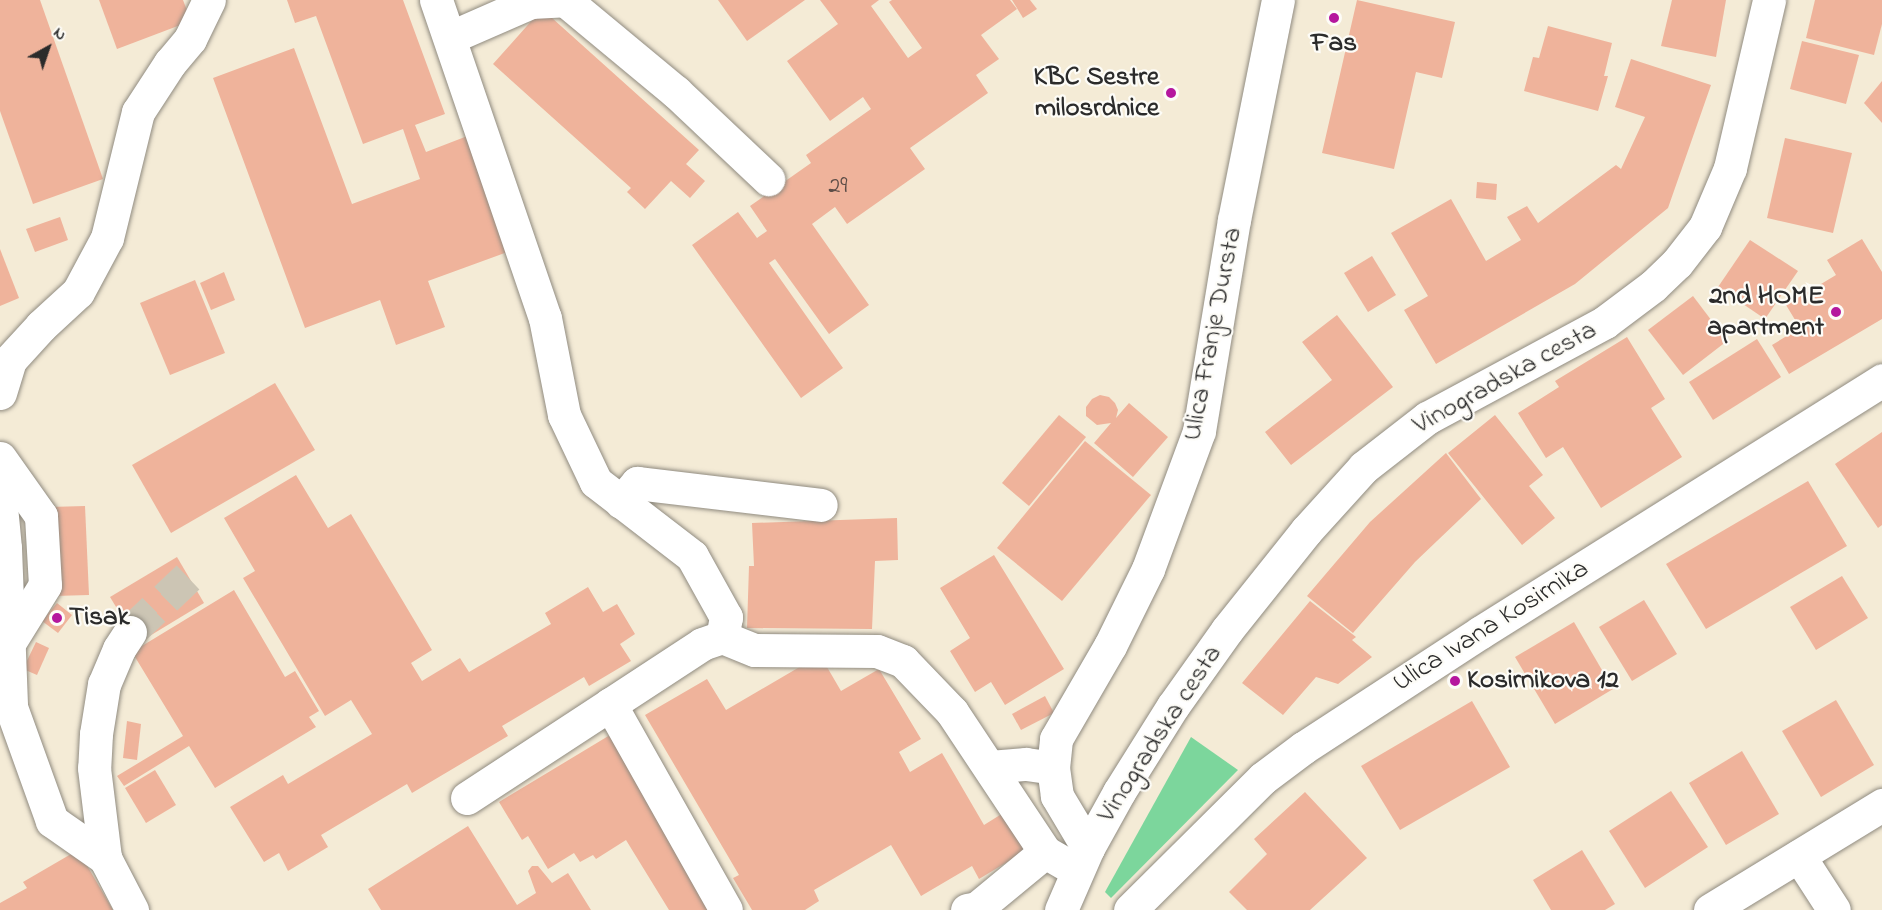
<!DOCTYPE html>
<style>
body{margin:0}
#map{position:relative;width:1882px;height:910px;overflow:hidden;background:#f4ebd6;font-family:"Indie Flower",sans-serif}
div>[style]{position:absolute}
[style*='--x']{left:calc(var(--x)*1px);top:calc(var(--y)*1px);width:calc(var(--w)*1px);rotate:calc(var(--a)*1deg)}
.green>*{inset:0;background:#7cd69c}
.building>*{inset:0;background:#efb39b}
.minor-tunnel>*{height:33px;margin-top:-16.5px;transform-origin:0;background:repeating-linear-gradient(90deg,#ccc5b4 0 33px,transparent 0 49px)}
.roads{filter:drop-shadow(0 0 2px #908b80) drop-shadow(0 0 2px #908b80)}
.minor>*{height:33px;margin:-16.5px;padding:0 16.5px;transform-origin:16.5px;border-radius:16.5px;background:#fff}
.dots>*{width:16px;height:16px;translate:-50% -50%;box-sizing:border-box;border:3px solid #fdfcf7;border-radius:50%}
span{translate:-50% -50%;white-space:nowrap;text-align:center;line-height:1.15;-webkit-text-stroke:4.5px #fdfcf7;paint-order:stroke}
.number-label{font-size:24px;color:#5c4d47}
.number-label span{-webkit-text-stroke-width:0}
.poi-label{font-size:27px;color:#2b2b2b;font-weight:700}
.right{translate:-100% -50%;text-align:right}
.left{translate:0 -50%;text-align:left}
.street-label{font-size:27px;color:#2b2b2b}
.north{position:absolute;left:18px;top:18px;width:60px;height:60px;-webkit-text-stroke:4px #fdfcf7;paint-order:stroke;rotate:40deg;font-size:16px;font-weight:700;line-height:24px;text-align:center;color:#2b2b2b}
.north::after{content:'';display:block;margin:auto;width:21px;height:27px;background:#2b2b2b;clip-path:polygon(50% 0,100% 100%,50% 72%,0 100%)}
</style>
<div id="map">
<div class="green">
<i style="clip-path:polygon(1191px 737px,1238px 770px,1111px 898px,1105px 892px)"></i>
</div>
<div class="building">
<i style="clip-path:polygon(0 0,40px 0,103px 179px,33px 204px,0 111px)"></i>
<i style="clip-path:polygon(99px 0,183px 0,191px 21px,117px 49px)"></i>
<i style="clip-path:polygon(287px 0,403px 0,445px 114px,415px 125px,426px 152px,470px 135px,513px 250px,428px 281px,445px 327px,396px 345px,380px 300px,305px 328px,213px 78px,294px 48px,352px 204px,420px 179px,403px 129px,363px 144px,316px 16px,295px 23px)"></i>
<i style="clip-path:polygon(718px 0,805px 0,747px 41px)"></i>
<i style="clip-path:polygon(820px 0,879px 0,871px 6px,908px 58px,922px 48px,889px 2px,892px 0,1010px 0,1017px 9px,981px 35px,999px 59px,976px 75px,988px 93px,910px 148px,925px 169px,847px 224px,835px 207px,812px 224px,869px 305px,829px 334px,775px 259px,769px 263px,843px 368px,801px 398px,692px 245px,738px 212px,757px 238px,767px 231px,750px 206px,811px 163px,806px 155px,871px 109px,863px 97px,830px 121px,787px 61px,838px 24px)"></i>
<i style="clip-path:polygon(1012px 0,1030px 0,1037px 9px,1023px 18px)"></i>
<i style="clip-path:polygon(1357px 0,1455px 22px,1442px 78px,1416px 72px,1394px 169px,1322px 153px)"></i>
<i style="clip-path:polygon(1672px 0,1726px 0,1716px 57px,1661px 46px)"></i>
<i style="clip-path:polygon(1815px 0,1882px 0,1882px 24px,1874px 55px,1806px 38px)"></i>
<i style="clip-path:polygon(542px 9px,699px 150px,686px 164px,705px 181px,690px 198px,671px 181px,645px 209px,627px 192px,631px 188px,493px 64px)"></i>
<i style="clip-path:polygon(1548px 26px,1612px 43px,1604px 76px,1608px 76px,1598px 111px,1524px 91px,1533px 57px,1539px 58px)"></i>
<i style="clip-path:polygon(1802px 41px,1859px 55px,1846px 104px,1790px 89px)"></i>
<i style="clip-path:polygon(1631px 59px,1711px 85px,1668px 208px,1575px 284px,1436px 364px,1404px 310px,1428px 296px,1391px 233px,1451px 199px,1486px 261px,1521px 240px,1507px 217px,1527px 206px,1538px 223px,1616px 165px,1621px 169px,1645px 117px,1615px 107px)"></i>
<i style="clip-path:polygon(1882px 81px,1882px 123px,1864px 103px)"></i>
<i style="clip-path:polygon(1785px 138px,1852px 153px,1833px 233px,1767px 218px)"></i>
<i style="clip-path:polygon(1477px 182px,1497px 184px,1496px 200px,1476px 198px)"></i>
<i style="clip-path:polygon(60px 217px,68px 240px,35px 252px,26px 229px)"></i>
<i style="clip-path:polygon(1862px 239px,1882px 272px,1882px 319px,1789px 374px,1772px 345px,1800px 328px,1786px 305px,1836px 275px,1827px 260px)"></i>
<i style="clip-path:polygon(1750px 240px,1798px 271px,1765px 319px,1718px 287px)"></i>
<i style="clip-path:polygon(0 249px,19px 298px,0 306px)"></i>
<i style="clip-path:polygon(1372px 256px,1396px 295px,1368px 312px,1344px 273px)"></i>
<i style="clip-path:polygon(224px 272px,235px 300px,211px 310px,200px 283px)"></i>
<i style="clip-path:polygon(195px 280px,225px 353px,170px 375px,140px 303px)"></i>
<i style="clip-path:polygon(1693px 296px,1727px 341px,1683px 375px,1648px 330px)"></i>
<i style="clip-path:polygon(1337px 315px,1393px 387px,1291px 465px,1265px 432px,1332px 380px,1302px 342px)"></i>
<i style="clip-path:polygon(1627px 337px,1665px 399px,1651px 408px,1682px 457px,1601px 508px,1563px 447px,1546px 458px,1518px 413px,1559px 387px,1555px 381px)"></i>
<i style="clip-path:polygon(1757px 339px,1781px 377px,1713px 420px,1689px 382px)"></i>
<i style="clip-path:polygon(275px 383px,315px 450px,171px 533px,132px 465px)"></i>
<i style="clip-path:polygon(1100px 395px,1109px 397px,1115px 403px,1118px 410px,1116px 418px,1129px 403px,1168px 437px,1133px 477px,1094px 443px,1111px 423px,1097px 425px,1086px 416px,1086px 407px,1092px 399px)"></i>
<i style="clip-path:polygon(1059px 415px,1086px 437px,1029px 506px,1002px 483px)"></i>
<i style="clip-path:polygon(1495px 415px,1543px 475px,1529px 486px,1555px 518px,1522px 545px,1448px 453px)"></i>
<i style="clip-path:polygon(1882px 432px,1882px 525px,1878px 528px,1835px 464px)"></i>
<i style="clip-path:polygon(1085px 441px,1151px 495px,1062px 601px,997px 548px)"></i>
<i style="clip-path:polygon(1446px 453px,1481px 499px,1415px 562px,1353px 633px,1307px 596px,1370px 522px)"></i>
<i style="clip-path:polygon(296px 475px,328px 528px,351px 514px,432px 650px,411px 663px,422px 681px,460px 658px,469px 672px,551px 624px,545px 613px,588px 587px,603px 612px,617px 604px,635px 634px,620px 644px,631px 661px,589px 686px,584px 677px,502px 726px,508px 736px,412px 793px,407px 784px,321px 835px,328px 847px,288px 871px,279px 853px,264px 862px,230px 807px,283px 775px,288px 784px,372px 734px,351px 700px,325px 716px,243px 578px,255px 571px,224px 518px)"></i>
<i style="clip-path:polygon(1808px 481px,1847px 546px,1706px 629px,1666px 564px)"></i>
<i style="clip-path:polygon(85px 506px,89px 595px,54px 596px,50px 507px)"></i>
<i style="clip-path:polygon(897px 518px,898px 560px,875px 561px,872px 629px,747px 628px,749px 566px,754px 566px,752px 523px)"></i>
<i style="clip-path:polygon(994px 555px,1064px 669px,1005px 705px,991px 682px,975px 692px,950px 651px,970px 638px,940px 588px)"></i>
<i style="clip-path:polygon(177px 557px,204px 603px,138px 643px,110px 597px)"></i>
<i style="clip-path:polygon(1842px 576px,1868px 618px,1816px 650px,1790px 607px)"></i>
<i style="clip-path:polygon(234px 590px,285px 677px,295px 671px,319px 711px,309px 717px,316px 727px,215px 788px,189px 746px,124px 786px,117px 776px,183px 736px,132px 652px)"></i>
<i style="clip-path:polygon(1644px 600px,1677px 654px,1632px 681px,1599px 627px)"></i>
<i style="clip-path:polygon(1310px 601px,1356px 637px,1352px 640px,1372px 657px,1338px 684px,1316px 677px,1283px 715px,1242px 683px)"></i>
<i style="clip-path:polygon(57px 603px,72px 615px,58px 633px,42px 621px)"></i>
<i style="clip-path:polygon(1574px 622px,1613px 689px,1555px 724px,1515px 657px)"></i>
<i style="clip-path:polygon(36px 642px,49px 648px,37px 675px,23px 669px)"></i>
<i style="clip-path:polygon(820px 655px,841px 691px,879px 669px,921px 739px,899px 752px,910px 772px,942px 753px,984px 825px,1024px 800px,1047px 838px,979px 879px,972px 866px,921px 896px,891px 845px,814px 890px,819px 901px,805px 910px,752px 910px,733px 878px,739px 875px,645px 715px,707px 679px,726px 710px)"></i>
<i style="clip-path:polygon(1045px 696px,1054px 713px,1021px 730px,1012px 714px)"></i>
<i style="clip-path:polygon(1836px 700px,1874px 765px,1821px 797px,1782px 731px)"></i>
<i style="clip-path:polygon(1472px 701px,1510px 767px,1400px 830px,1361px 766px)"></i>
<i style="clip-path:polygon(127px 721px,141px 724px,137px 760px,123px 758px)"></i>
<i style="clip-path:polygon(610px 735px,717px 910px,669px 910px,626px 840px,596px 859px,593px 855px,580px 862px,574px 853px,548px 869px,528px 836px,522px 840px,499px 802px)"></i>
<i style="clip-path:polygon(1742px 751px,1779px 814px,1726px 845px,1689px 783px)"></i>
<i style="clip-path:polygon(155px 770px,176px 805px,146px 823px,125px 788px)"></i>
<i style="clip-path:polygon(1671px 791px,1708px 847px,1645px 888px,1609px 831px)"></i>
<i style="clip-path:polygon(1305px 792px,1367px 858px,1310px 910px,1247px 910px,1229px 892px,1267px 854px,1254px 839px)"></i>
<i style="clip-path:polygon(468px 826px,517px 905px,536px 893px,528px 871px,532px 866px,538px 866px,552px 883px,568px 873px,591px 910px,381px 910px,368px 889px)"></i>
<i style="clip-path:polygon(78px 850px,113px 910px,0 910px,0 903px,27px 888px,23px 882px)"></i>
<i style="clip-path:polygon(1582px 850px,1615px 904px,1605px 910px,1551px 910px,1533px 880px)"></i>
</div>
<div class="minor-tunnel">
<i style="--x:130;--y:632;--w:80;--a:-43.5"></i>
</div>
<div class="roads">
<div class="minor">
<i style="--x:436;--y:0;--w:336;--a:71.1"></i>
<i style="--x:545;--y:318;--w:99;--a:78.9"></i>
<i style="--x:564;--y:415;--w:74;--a:64.5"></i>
<i style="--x:596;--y:482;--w:121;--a:37.6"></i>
<i style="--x:692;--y:556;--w:70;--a:60.9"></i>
<i style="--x:726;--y:617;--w:20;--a:101"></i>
<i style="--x:722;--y:637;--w:35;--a:22"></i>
<i style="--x:755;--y:650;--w:122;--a:0.5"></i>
<i style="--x:877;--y:651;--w:28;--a:21"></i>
<i style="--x:903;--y:661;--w:71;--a:46.1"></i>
<i style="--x:952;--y:712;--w:168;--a:56.4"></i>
<i style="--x:1045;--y:852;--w:36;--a:30"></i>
<i style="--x:451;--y:37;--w:87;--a:-23.6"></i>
<i style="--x:531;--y:2;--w:34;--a:-3"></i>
<i style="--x:565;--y:0;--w:144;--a:39.7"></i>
<i style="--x:676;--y:92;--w:127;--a:43.4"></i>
<i style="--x:0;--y:393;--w:34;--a:-73"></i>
<i style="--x:10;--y:360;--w:46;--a:-47.6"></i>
<i style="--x:41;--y:326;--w:50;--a:-42.6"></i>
<i style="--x:78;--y:292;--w:61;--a:-61.8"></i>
<i style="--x:107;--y:238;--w:130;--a:-76.2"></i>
<i style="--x:138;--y:112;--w:59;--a:-56.9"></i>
<i style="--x:170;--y:63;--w:31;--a:-50"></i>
<i style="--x:190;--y:39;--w:43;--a:-64"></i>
<i style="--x:0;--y:458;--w:71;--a:54.7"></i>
<i style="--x:41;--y:516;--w:69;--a:86.7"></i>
<i style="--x:45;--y:585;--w:68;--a:121.8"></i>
<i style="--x:0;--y:496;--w:52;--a:84.5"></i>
<i style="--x:5;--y:548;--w:159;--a:87.8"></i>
<i style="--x:11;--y:707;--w:121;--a:70.2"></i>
<i style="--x:52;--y:821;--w:65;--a:34.9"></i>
<i style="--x:621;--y:502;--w:25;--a:-50"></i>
<i style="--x:637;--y:483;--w:185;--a:6.8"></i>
<i style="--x:130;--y:632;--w:20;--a:123"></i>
<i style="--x:119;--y:649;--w:38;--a:113"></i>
<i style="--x:104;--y:684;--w:51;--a:99.1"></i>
<i style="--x:96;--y:734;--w:34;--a:93"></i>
<i style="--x:94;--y:768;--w:91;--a:83"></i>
<i style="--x:105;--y:858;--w:59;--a:62.6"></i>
<i style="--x:610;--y:704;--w:236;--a:60.6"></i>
<i style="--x:990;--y:767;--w:36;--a:-5"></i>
<i style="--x:1026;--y:764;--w:27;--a:8"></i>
<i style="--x:467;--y:798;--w:281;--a:-33.2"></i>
<i style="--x:702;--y:644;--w:21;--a:-19"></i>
<i style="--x:1088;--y:848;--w:61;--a:-120.8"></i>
<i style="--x:1057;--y:796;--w:28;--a:-98"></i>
<i style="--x:1053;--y:768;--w:29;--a:-84"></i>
<i style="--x:1056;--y:739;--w:108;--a:-59.9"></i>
<i style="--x:1110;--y:646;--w:86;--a:-63.7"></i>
<i style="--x:1148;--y:569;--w:147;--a:-69.7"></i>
<i style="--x:1199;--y:431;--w:214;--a:-80.6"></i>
<i style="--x:1234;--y:220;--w:224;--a:-78.7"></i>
<i style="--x:1799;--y:856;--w:64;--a:57.1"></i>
<i style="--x:967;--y:910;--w:10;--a:-11"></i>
<i style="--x:977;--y:908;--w:88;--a:-39.5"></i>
<i style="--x:1061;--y:910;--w:68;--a:-66.5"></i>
<i style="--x:1088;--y:848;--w:64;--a:-61"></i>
<i style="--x:1119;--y:792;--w:102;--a:-57.9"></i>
<i style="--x:1173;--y:706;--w:93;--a:-54.6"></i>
<i style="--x:1227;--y:630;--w:127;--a:-51.4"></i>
<i style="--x:1306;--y:531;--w:86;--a:-47.8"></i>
<i style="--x:1364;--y:467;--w:80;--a:-37.9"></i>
<i style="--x:1427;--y:418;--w:202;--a:-28.3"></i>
<i style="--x:1605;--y:322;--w:60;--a:-36.9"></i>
<i style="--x:1653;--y:286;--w:33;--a:-44"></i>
<i style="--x:1677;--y:263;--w:46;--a:-52.1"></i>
<i style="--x:1705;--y:227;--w:64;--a:-67"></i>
<i style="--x:1730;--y:168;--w:172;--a:-76.9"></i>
<i style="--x:1130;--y:910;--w:187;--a:-44.8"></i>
<i style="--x:1263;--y:778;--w:50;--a:-36.9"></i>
<i style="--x:1303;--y:748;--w:212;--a:-33.1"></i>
<i style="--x:1481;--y:632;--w:474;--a:-32.1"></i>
<i style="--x:1710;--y:910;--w:202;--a:-31.4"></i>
</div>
</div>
<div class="dots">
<i style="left:1334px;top:18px;background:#b5179e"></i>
<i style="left:1171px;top:93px;background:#b5179e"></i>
<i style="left:1836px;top:312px;background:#b5179e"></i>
<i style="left:57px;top:618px;background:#b5179e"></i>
<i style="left:1455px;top:681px;background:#b5179e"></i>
</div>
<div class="number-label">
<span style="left:838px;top:187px">29</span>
</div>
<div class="poi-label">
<span style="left:1334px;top:44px">Fas</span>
<span class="right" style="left:1159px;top:93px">KBC Sestre<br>milosrdnice</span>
<span class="right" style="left:1824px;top:312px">2nd HOME<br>apartment</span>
<span class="left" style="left:69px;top:618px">Tisak</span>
<span class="left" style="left:1467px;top:681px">Kosirnikova 12</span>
</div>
<div class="street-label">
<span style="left:1213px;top:334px;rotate:-79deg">Ulica Franje Dursta</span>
<span style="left:1505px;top:378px;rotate:-29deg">Vinogradska cesta</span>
<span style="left:1491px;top:626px;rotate:-32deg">Ulica Ivana Kosirnika</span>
<span style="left:1160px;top:734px;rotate:-57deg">Vinogradska cesta</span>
</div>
<div class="north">N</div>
</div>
